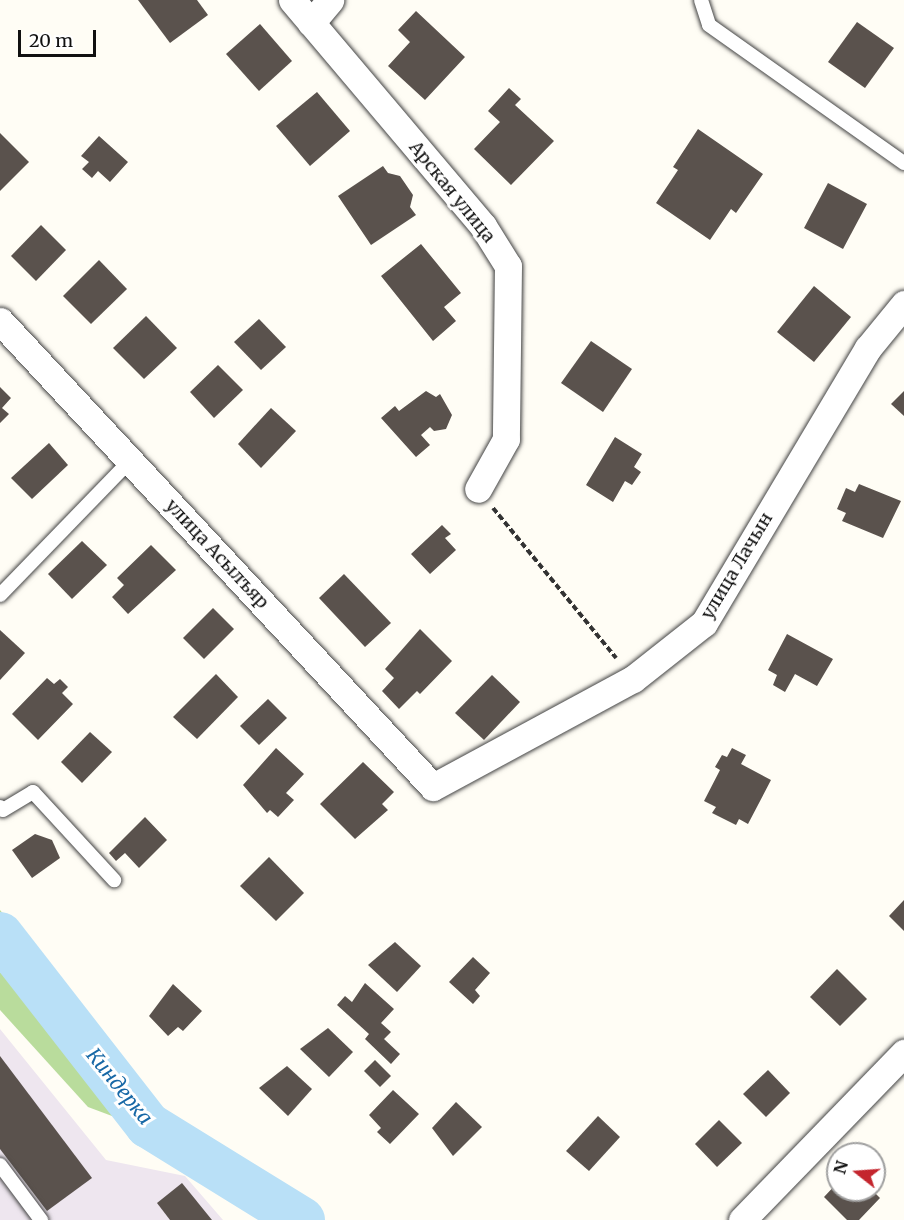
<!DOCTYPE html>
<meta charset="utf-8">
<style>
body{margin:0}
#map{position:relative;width:904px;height:1220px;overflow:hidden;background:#fffdf5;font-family:Merriweather,serif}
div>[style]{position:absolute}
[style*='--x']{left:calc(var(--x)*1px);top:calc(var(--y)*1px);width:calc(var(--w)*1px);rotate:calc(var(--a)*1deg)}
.industrial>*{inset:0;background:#eee6ef}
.forest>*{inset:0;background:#b9dc9c}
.river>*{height:46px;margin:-23px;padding:0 23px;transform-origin:23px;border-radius:23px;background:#b9e0f7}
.building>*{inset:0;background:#5a524d}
.path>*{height:4px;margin-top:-2px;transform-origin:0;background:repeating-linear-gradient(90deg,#333 0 6px,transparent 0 9px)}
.roads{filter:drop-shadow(0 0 2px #444) drop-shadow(0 0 2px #444)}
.lane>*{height:14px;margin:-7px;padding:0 7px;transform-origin:7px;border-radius:7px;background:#fff}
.street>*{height:27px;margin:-13.5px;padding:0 13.5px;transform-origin:13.5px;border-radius:13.5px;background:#fff}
span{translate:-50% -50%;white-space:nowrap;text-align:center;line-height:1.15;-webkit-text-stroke:6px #fff;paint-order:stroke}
.street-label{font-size:18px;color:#111}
.water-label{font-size:20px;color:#1768a6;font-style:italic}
.north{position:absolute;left:826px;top:1142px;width:60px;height:60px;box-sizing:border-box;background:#fff;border:2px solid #a0a0a0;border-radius:50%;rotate:287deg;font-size:16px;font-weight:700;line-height:24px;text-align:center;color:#111}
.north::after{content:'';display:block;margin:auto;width:21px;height:27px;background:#c4262e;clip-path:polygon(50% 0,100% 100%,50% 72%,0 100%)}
.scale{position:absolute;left:18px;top:30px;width:78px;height:27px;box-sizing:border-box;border:3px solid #111;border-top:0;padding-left:8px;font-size:18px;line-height:21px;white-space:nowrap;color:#111;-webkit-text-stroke:4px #fff;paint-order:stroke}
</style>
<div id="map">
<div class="industrial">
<i style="clip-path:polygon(0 1029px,106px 1160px,185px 1176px,223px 1220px,0 1220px)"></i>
</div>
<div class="forest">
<i style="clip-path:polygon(0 910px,119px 1057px,125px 1092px,112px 1116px,88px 1107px,0 1010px)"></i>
</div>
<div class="river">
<i style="--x:0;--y:935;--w:241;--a:52.1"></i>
<i style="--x:148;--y:1125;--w:181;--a:31.7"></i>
</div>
<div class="building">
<i style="clip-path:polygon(138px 0,197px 0,208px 15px,170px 43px)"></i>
<i style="clip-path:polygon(416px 11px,465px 57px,425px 100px,388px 66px,410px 42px,398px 30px)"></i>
<i style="clip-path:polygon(857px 22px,894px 48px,865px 88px,828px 62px)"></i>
<i style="clip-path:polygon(260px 24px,292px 61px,259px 91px,226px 54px)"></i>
<i style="clip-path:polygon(509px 88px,521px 99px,515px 105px,554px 141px,511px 185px,474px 149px,500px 122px,488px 111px)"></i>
<i style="clip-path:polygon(317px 92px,350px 131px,310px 166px,276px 126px)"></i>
<i style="clip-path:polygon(698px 129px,763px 174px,736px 213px,731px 209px,710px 240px,656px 203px,678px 170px,673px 167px)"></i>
<i style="clip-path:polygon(0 133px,29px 162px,0 191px)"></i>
<i style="clip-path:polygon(99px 136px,128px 162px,110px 182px,98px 171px,92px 178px,82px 169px,89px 162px,81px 156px)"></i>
<i style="clip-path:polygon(383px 166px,388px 173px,400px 176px,413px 195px,410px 207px,416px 215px,371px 245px,338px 196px)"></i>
<i style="clip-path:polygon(828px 183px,867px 204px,843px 249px,804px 228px)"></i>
<i style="clip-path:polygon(41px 225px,66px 250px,36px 281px,11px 256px)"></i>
<i style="clip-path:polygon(421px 244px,461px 293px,444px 307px,456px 321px,433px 341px,381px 276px)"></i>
<i style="clip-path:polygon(99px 260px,127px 289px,91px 324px,63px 296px)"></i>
<i style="clip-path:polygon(814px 286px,851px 317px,814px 362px,777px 332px)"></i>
<i style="clip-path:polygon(146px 316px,177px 348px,144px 379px,113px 348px)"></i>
<i style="clip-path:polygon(259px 319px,286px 347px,261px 370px,234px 342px)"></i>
<i style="clip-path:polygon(591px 341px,632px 369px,603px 412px,561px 383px)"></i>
<i style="clip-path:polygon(218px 365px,243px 390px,214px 418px,190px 392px)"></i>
<i style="clip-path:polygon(0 387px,11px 398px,2px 408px,9px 414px,0 423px)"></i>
<i style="clip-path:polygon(426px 391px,436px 397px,440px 394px,452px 415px,446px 429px,434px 431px,430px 427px,421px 435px,430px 445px,416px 457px,381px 418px,395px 406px,399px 411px)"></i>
<i style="clip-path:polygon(904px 391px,904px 416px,891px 404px)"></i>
<i style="clip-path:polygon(271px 408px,296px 431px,261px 468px,238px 444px)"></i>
<i style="clip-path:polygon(615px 437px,642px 454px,634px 467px,641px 472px,632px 485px,625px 481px,613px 502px,586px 485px)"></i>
<i style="clip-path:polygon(49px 443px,68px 465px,32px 499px,11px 478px)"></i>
<i style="clip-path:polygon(859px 484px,901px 501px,883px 538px,842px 521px,846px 513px,837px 509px,846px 488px,855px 492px)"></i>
<i style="clip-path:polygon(442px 525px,451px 534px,445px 538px,456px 550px,430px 574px,411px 554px)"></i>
<i style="clip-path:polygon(82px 541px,107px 565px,72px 599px,48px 574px)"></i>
<i style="clip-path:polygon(151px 545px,176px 570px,128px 614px,112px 597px,124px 585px,117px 578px)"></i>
<i style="clip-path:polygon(344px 574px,391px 623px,365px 647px,319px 598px)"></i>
<i style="clip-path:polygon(213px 608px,234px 629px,204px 659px,183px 638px)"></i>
<i style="clip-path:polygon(420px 629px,452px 661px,420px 694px,417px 691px,399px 709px,382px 691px,394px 678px,385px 669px)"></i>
<i style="clip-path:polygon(0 630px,25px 653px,0 680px)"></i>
<i style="clip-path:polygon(787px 634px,833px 659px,817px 686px,795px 674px,785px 692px,773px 685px,777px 675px,768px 670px)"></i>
<i style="clip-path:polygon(216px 674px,238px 697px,197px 739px,173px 717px)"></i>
<i style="clip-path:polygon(492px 675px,520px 702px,484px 740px,455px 713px)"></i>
<i style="clip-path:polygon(47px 678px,54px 684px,60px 679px,68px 687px,62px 693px,73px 704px,38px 740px,12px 714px)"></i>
<i style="clip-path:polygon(268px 699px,287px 718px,259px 745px,240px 726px)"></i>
<i style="clip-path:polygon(90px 732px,112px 752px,82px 783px,61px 762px)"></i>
<i style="clip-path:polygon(276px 748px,304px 774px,286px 793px,294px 800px,278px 817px,270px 810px,267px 813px,243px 785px)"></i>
<i style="clip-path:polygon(732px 748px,746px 755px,741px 764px,771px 780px,748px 824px,739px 819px,736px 825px,712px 813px,716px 807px,704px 801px,720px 770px,715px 767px,722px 755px,727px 757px)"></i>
<i style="clip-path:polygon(363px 762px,394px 792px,382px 804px,388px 810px,355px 839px,320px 804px)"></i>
<i style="clip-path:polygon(145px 817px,167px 840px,139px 868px,125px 853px,116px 861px,109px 853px)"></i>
<i style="clip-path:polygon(35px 834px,52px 840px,60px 858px,32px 878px,12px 850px)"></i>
<i style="clip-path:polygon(269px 857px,304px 893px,276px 921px,240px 886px)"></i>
<i style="clip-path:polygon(904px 900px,904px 931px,889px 916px)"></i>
<i style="clip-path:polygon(395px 942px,421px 966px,397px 992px,368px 965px)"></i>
<i style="clip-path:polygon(473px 957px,490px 973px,475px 990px,480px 996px,473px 1004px,449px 982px)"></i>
<i style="clip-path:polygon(837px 969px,867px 999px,840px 1026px,810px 997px)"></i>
<i style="clip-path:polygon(365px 983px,394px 1009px,381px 1023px,391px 1032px,384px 1039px,400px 1054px,391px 1064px,365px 1039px,369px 1034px,337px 1005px,345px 996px,352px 1002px)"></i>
<i style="clip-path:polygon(173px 984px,202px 1011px,183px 1031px,178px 1027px,168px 1036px,149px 1016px)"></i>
<i style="clip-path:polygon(328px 1028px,353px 1052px,329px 1077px,300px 1049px)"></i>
<i style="clip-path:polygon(0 1056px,92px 1178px,47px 1211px,0 1149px)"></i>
<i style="clip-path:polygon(375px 1060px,391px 1076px,380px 1087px,364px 1071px)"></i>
<i style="clip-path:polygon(287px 1066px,312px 1089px,288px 1116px,259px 1088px)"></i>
<i style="clip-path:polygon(768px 1070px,790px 1093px,766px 1117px,743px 1094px)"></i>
<i style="clip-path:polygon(393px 1090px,419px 1114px,390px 1144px,377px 1132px,381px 1128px,369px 1115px)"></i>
<i style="clip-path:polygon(456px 1102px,482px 1127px,453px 1156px,432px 1128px)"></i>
<i style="clip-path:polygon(598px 1116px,620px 1137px,589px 1171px,566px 1151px)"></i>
<i style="clip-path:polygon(719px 1120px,742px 1143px,717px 1167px,695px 1144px)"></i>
<i style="clip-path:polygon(838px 1182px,838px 1190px,872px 1190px,880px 1198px,859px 1220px,847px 1220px,824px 1197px)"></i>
<i style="clip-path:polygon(182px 1183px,212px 1220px,170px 1220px,157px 1203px)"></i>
</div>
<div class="path">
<i style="--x:493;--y:508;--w:194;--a:50.6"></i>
</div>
<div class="roads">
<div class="lane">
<i style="--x:701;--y:0;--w:26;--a:72"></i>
<i style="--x:709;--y:25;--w:239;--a:35.3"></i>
<i style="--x:0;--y:595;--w:187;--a:-45.9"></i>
<i style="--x:0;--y:807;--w:4;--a:45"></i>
<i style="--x:3;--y:810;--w:35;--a:-31"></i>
<i style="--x:33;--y:792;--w:120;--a:47.4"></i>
<i style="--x:0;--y:1165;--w:69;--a:53.3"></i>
</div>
<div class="street">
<i style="--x:292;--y:0;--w:296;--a:49.8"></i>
<i style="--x:483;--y:226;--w:47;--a:58"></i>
<i style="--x:508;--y:266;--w:173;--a:90.7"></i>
<i style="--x:506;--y:439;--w:57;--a:119.2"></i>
<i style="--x:311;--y:23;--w:30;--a:-50"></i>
<i style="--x:0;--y:321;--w:636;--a:47.1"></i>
<i style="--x:433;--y:787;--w:227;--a:-28.4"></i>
<i style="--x:633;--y:679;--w:90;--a:-38.3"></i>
<i style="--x:704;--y:623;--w:320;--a:-59.2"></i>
<i style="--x:868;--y:348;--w:57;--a:-50.7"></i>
<i style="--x:742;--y:1220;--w:233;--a:-45.9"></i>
</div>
</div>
<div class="street-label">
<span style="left:452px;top:192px;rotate:51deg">Арская улица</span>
<span style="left:217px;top:554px;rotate:47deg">улица Асылъяр</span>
<span style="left:737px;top:566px;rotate:-59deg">улица Лачын</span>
</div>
<div class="water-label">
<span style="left:120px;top:1086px;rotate:51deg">Киндерка</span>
</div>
<div class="north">N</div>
<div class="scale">20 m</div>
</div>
